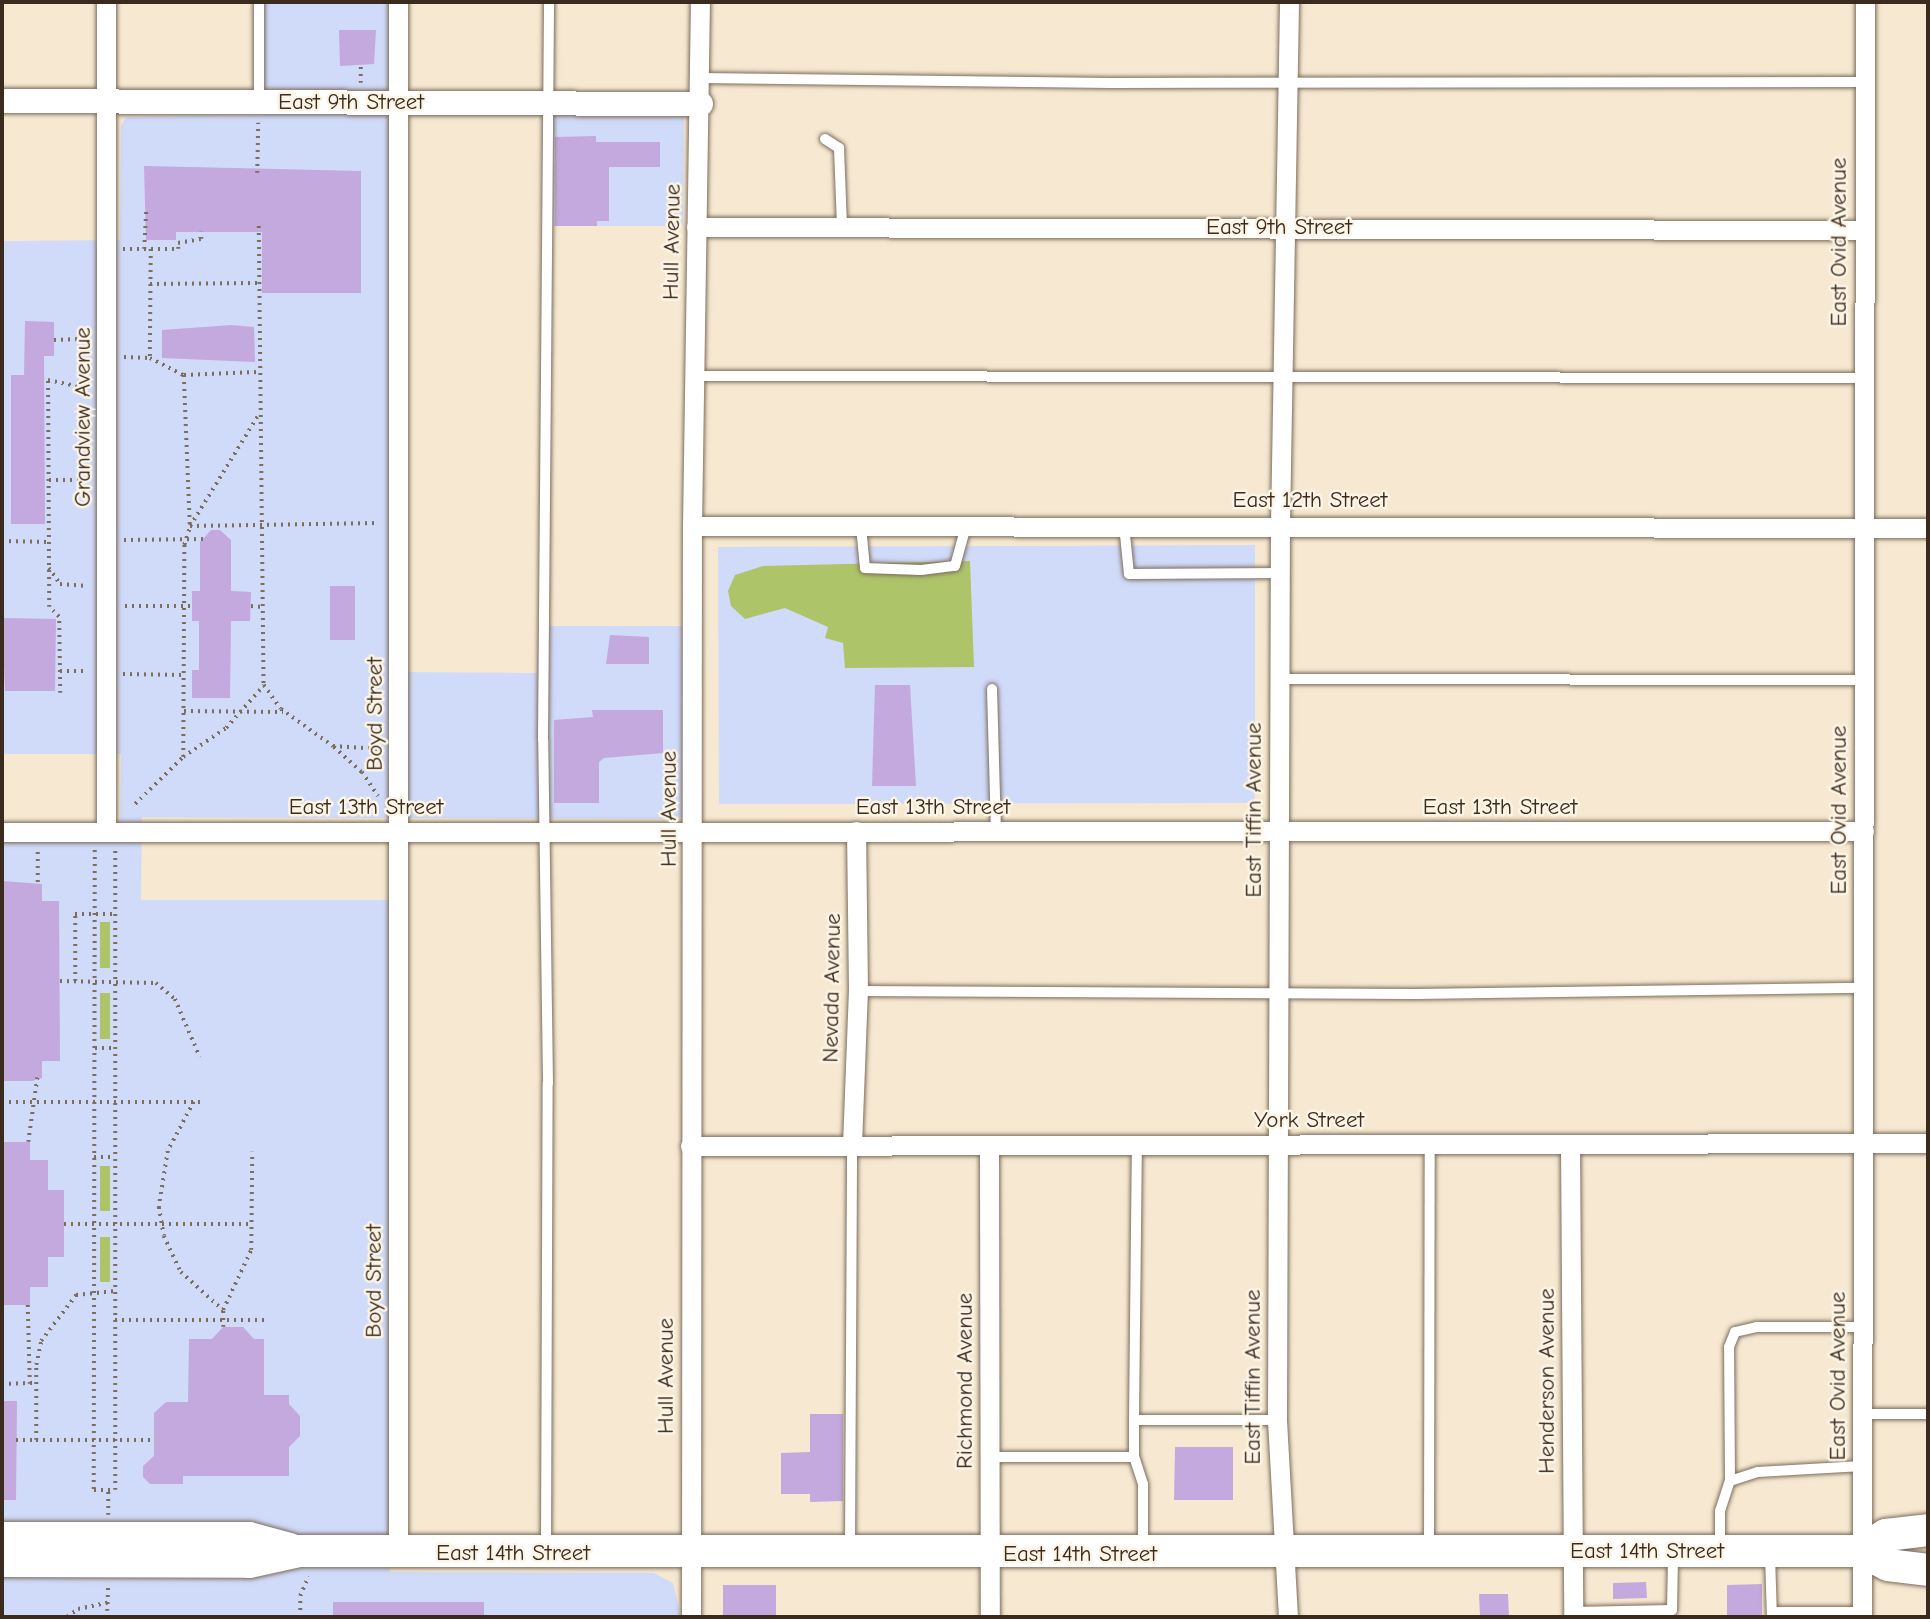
<!DOCTYPE html>
<style>
body{margin:0}
#map{position:relative;width:1930px;height:1619px;overflow:hidden;background:#f7e9d1;font-family:"Comic Neue",sans-serif}
div>[style]{position:absolute}
[style*='--x']{left:calc(var(--x)*1px);top:calc(var(--y)*1px);width:calc(var(--w)*1px);rotate:calc(var(--a)*1deg)}
.built>*{inset:0;background:#d0daf9}
.green>*{inset:0;background:#aec469}
.building>*{inset:0;background:#c3a9de}
.path>*{height:3.5px;margin-top:-1.75px;transform-origin:0;background:repeating-linear-gradient(90deg,#7d6d5d 0 2px,transparent 0 7px)}
.roads{filter:drop-shadow(0 0 2px #7d6d5d) drop-shadow(0 0 2px #7d6d5d)}
.service>*{height:10px;margin:-5px;padding:0 5px;transform-origin:5px;border-radius:5px;background:#fff}
.minor>*{height:19px;margin:-9.5px;padding:0 9.5px;transform-origin:9.5px;border-radius:9.5px;background:#fff}
.tertiary>*{height:24px;margin:-12px;padding:0 12px;transform-origin:12px;border-radius:12px;background:#fff}
.primary>*{height:32px;margin:-16px;padding:0 16px;transform-origin:16px;border-radius:16px;background:#fff}
span{translate:-50% -50%;white-space:nowrap;text-align:center;line-height:1.15;-webkit-text-stroke:5px #fcf5e5;paint-order:stroke}
.street-label{font-size:23px;color:#3b2a1e}
.frame{position:absolute;inset:0;border:4px solid #3b2a1e;pointer-events:none}
</style>
<div id="map">
<div class="built">
<i style="clip-path:polygon(262px 2px,392px 2px,391px 102px,684px 104px,683px 226px,553px 226px,553px 116px,391px 116px,391px 672px,537px 673px,538px 626px,683px 626px,683px 816px,674px 819px,142px 817px,141px 900px,391px 900px,390px 1572px,654px 1573px,673px 1583px,681px 1617px,2px 1617px,2px 839px,120px 839px,121px 754px,2px 754px,2px 241px,120px 240px,121px 126px,126px 117px,262px 115px)"></i>
<i style="clip-path:polygon(1255px 545px,1255px 803px,719px 804px,718px 547px)"></i>
</div>
<div class="green">
<i style="clip-path:polygon(970px 561px,974px 667px,845px 668px,843px 643px,825px 638px,828px 627px,785px 608px,745px 619px,731px 606px,728px 591px,735px 575px,763px 566px)"></i>
<i style="clip-path:polygon(100px 922px,110px 922px,110px 968px,100px 968px)"></i>
<i style="clip-path:polygon(100px 993px,110px 993px,110px 1039px,100px 1039px)"></i>
<i style="clip-path:polygon(100px 1166px,110px 1166px,110px 1211px,100px 1211px)"></i>
<i style="clip-path:polygon(100px 1237px,110px 1237px,110px 1282px,100px 1282px)"></i>
</div>
<div class="building">
<i style="clip-path:polygon(339px 30px,376px 30px,374px 64px,340px 66px)"></i>
<i style="clip-path:polygon(596px 136px,596px 142px,660px 142px,660px 167px,609px 167px,609px 221px,597px 221px,597px 226px,555px 226px,555px 137px)"></i>
<i style="clip-path:polygon(144px 166px,361px 171px,361px 293px,262px 293px,262px 232px,176px 232px,176px 240px,146px 240px)"></i>
<i style="clip-path:polygon(25px 321px,54px 322px,54px 356px,44px 356px,45px 524px,11px 524px,11px 375px,24px 375px)"></i>
<i style="clip-path:polygon(231px 325px,254px 327px,255px 362px,162px 358px,162px 330px)"></i>
<i style="clip-path:polygon(211px 530px,220px 530px,231px 540px,231px 591px,251px 592px,250px 621px,231px 621px,230px 698px,192px 698px,192px 670px,199px 670px,199px 621px,192px 621px,192px 591px,200px 591px,200px 542px)"></i>
<i style="clip-path:polygon(330px 586px,355px 586px,355px 640px,330px 640px)"></i>
<i style="clip-path:polygon(2px 618px,56px 619px,55px 691px,5px 691px)"></i>
<i style="clip-path:polygon(610px 635px,649px 637px,649px 664px,606px 664px)"></i>
<i style="clip-path:polygon(875px 685px,910px 685px,916px 786px,872px 786px)"></i>
<i style="clip-path:polygon(592px 710px,663px 710px,663px 753px,604px 758px,599px 762px,599px 803px,554px 803px,554px 720px,593px 717px)"></i>
<i style="clip-path:polygon(2px 881px,42px 884px,42px 901px,59px 901px,60px 1061px,42px 1061px,42px 1078px,32px 1081px,2px 1081px)"></i>
<i style="clip-path:polygon(2px 1142px,30px 1142px,30px 1160px,48px 1160px,48px 1190px,64px 1190px,64px 1257px,48px 1257px,48px 1287px,30px 1287px,30px 1305px,2px 1305px)"></i>
<i style="clip-path:polygon(223px 1327px,243px 1327px,254px 1339px,264px 1339px,264px 1395px,289px 1395px,289px 1404px,300px 1416px,300px 1436px,289px 1447px,289px 1476px,183px 1476px,183px 1484px,150px 1484px,143px 1477px,143px 1466px,154px 1456px,154px 1413px,166px 1402px,188px 1402px,189px 1339px,212px 1339px)"></i>
<i style="clip-path:polygon(2px 1401px,17px 1401px,16px 1500px,2px 1500px)"></i>
<i style="clip-path:polygon(810px 1414px,843px 1414px,843px 1501px,810px 1502px,810px 1494px,781px 1494px,781px 1453px,810px 1452px)"></i>
<i style="clip-path:polygon(1175px 1447px,1233px 1447px,1233px 1500px,1174px 1500px)"></i>
<i style="clip-path:polygon(1646px 1582px,1647px 1598px,1613px 1599px,1613px 1583px)"></i>
<i style="clip-path:polygon(1762px 1584px,1762px 1617px,1727px 1617px,1727px 1585px)"></i>
<i style="clip-path:polygon(723px 1585px,776px 1585px,776px 1617px,723px 1617px)"></i>
<i style="clip-path:polygon(1479px 1594px,1508px 1594px,1509px 1617px,1480px 1617px)"></i>
<i style="clip-path:polygon(333px 1602px,484px 1602px,484px 1617px,333px 1617px)"></i>
</div>
<div class="path">
<i style="--x:361;--y:67;--w:16;--a:90"></i>
<i style="--x:257;--y:173;--w:50;--a:-88.9"></i>
<i style="--x:259;--y:226;--w:459;--a:89.4"></i>
<i style="--x:264;--y:685;--w:29;--a:55"></i>
<i style="--x:281;--y:709;--w:64;--a:35.4"></i>
<i style="--x:333;--y:746;--w:47;--a:3.7"></i>
<i style="--x:123;--y:249;--w:28;--a:0"></i>
<i style="--x:151;--y:249;--w:109;--a:90.5"></i>
<i style="--x:150;--y:358;--w:38;--a:27"></i>
<i style="--x:184;--y:375;--w:76;--a:-2.3"></i>
<i style="--x:144;--y:249;--w:39;--a:-87"></i>
<i style="--x:151;--y:249;--w:27;--a:0"></i>
<i style="--x:178;--y:249;--w:6;--a:-90"></i>
<i style="--x:178;--y:243;--w:23;--a:-10"></i>
<i style="--x:201;--y:239;--w:7;--a:-90"></i>
<i style="--x:150;--y:284;--w:109;--a:-0.5"></i>
<i style="--x:54;--y:340;--w:33;--a:-2"></i>
<i style="--x:124;--y:357;--w:26;--a:2"></i>
<i style="--x:184;--y:375;--w:151;--a:87.7"></i>
<i style="--x:190;--y:526;--w:189;--a:-0.9"></i>
<i style="--x:49;--y:480;--w:40;--a:0"></i>
<i style="--x:124;--y:540;--w:82;--a:-0.7"></i>
<i style="--x:2;--y:541;--w:47;--a:1.2"></i>
<i style="--x:49;--y:568;--w:19;--a:55"></i>
<i style="--x:60;--y:584;--w:28;--a:4"></i>
<i style="--x:125;--y:606;--w:67;--a:0"></i>
<i style="--x:251;--y:606;--w:12;--a:5"></i>
<i style="--x:60;--y:671;--w:26;--a:0"></i>
<i style="--x:123;--y:674;--w:61;--a:0.9"></i>
<i style="--x:60;--y:693;--w:76;--a:-90.8"></i>
<i style="--x:59;--y:617;--w:14;--a:-135"></i>
<i style="--x:49;--y:607;--w:227;--a:-90.3"></i>
<i style="--x:48;--y:380;--w:39;--a:12"></i>
<i style="--x:184;--y:711;--w:99;--a:0.6"></i>
<i style="--x:334;--y:747;--w:38;--a:42"></i>
<i style="--x:362;--y:772;--w:29;--a:56"></i>
<i style="--x:183;--y:757;--w:52;--a:-34"></i>
<i style="--x:226;--y:728;--w:57;--a:-48.5"></i>
<i style="--x:135;--y:804;--w:67;--a:-44.4"></i>
<i style="--x:183;--y:757;--w:212;--a:-89.7"></i>
<i style="--x:184;--y:545;--w:20;--a:-72"></i>
<i style="--x:190;--y:526;--w:132;--a:-58.4"></i>
<i style="--x:95;--y:850;--w:640;--a:90.09"></i>
<i style="--x:94;--y:1490;--w:21;--a:0"></i>
<i style="--x:115;--y:1490;--w:642;--a:-90"></i>
<i style="--x:38;--y:852;--w:32;--a:90"></i>
<i style="--x:60;--y:981;--w:96;--a:1.2"></i>
<i style="--x:156;--y:983;--w:25;--a:40"></i>
<i style="--x:175;--y:999;--w:63;--a:66.7"></i>
<i style="--x:75;--y:981;--w:67;--a:-90"></i>
<i style="--x:75;--y:914;--w:40;--a:0"></i>
<i style="--x:95;--y:1048;--w:20;--a:0"></i>
<i style="--x:2;--y:1102;--w:198;--a:0"></i>
<i style="--x:194;--y:1102;--w:55;--a:118"></i>
<i style="--x:168;--y:1151;--w:57;--a:99.1"></i>
<i style="--x:159;--y:1207;--w:29;--a:80"></i>
<i style="--x:164;--y:1236;--w:40;--a:65"></i>
<i style="--x:181;--y:1272;--w:57;--a:42.1"></i>
<i style="--x:28;--y:1142;--w:65;--a:-82"></i>
<i style="--x:94;--y:1157;--w:21;--a:0"></i>
<i style="--x:64;--y:1224;--w:188;--a:0"></i>
<i style="--x:28;--y:1305;--w:79;--a:88.5"></i>
<i style="--x:115;--y:1320;--w:154;--a:0"></i>
<i style="--x:223;--y:1327;--w:17;--a:-90"></i>
<i style="--x:223;--y:1310;--w:66;--a:-65"></i>
<i style="--x:251;--y:1250;--w:98;--a:-89.4"></i>
<i style="--x:2;--y:1384;--w:34;--a:-2"></i>
<i style="--x:16;--y:1440;--w:20;--a:0"></i>
<i style="--x:36;--y:1440;--w:75;--a:-90"></i>
<i style="--x:36;--y:1365;--w:25;--a:-78"></i>
<i style="--x:41;--y:1341;--w:58;--a:-52.7"></i>
<i style="--x:76;--y:1295;--w:39;--a:-6"></i>
<i style="--x:36;--y:1440;--w:118;--a:0"></i>
<i style="--x:108;--y:1515;--w:25;--a:-90"></i>
<i style="--x:107;--y:1611;--w:25;--a:-88"></i>
<i style="--x:67;--y:1617;--w:14;--a:-36"></i>
<i style="--x:78;--y:1609;--w:30;--a:-12"></i>
<i style="--x:300;--y:1617;--w:21;--a:-90"></i>
<i style="--x:300;--y:1596;--w:21;--a:-67"></i>
</div>
<div class="roads">
<div class="service">
<i style="--x:259;--y:2;--w:100;--a:90"></i>
<i style="--x:701;--y:78;--w:410;--a:0.7"></i>
<i style="--x:1111;--y:83;--w:753;--a:-0.08"></i>
<i style="--x:825;--y:139;--w:17;--a:33"></i>
<i style="--x:839;--y:148;--w:79;--a:87.8"></i>
<i style="--x:696;--y:376;--w:1167;--a:0.1"></i>
<i style="--x:1124;--y:525;--w:49;--a:84.2"></i>
<i style="--x:1129;--y:574;--w:151;--a:-0.4"></i>
<i style="--x:861;--y:526;--w:42;--a:84.6"></i>
<i style="--x:865;--y:568;--w:56;--a:2"></i>
<i style="--x:921;--y:570;--w:34;--a:-7"></i>
<i style="--x:955;--y:566;--w:41;--a:-74.6"></i>
<i style="--x:1279;--y:679;--w:585;--a:0.1"></i>
<i style="--x:992;--y:689;--w:142;--a:88.4"></i>
<i style="--x:858;--y:991;--w:557;--a:0.31"></i>
<i style="--x:1415;--y:994;--w:449;--a:-0.8"></i>
<i style="--x:1862;--y:1414;--w:66;--a:0"></i>
<i style="--x:1134;--y:1420;--w:275;--a:-89.4"></i>
<i style="--x:990;--y:1457;--w:144;--a:0"></i>
<i style="--x:1730;--y:1481;--w:134;--a:-90.4"></i>
<i style="--x:1729;--y:1347;--w:16;--a:-68"></i>
<i style="--x:1735;--y:1332;--w:23;--a:-13"></i>
<i style="--x:1757;--y:1327;--w:106;--a:0"></i>
<i style="--x:850;--y:1546;--w:401;--a:-89.7"></i>
<i style="--x:1143;--y:1546;--w:62;--a:-90"></i>
<i style="--x:1143;--y:1484;--w:28;--a:-108"></i>
<i style="--x:1134;--y:1457;--w:37;--a:-90"></i>
<i style="--x:1134;--y:1420;--w:143;--a:0"></i>
<i style="--x:1429;--y:1546;--w:402;--a:-89.9"></i>
<i style="--x:546;--y:1548;--w:465;--a:-89.8"></i>
<i style="--x:548;--y:1083;--w:344;--a:-90.8"></i>
<i style="--x:543;--y:739;--w:737;--a:-89.53"></i>
<i style="--x:1720;--y:1549;--w:38;--a:-90"></i>
<i style="--x:1720;--y:1511;--w:32;--a:-72"></i>
<i style="--x:1730;--y:1481;--w:29;--a:-18"></i>
<i style="--x:1758;--y:1472;--w:104;--a:-3.3"></i>
<i style="--x:1770;--y:1555;--w:62;--a:88.2"></i>
<i style="--x:1573;--y:1612;--w:99;--a:-1.2"></i>
<i style="--x:1672;--y:1610;--w:54;--a:-88.9"></i>
<i style="--x:1772;--y:1612;--w:90;--a:0"></i>
</div>
<div class="minor">
<i style="--x:106;--y:2;--w:830;--a:90"></i>
<i style="--x:696;--y:227;--w:1167;--a:0.15"></i>
<i style="--x:692;--y:526;--w:1236;--a:0.09"></i>
<i style="--x:2;--y:832;--w:1862;--a:-0.03"></i>
<i style="--x:1570;--y:1144;--w:473;--a:89.6"></i>
<i style="--x:852;--y:1145;--w:154;--a:-87.8"></i>
<i style="--x:858;--y:991;--w:160;--a:-90.7"></i>
<i style="--x:989;--y:1145;--w:472;--a:89.9"></i>
<i style="--x:690;--y:1146;--w:1238;--a:-0.14"></i>
<i style="--x:398;--y:1552;--w:1550;--a:-90"></i>
<i style="--x:691;--y:1617;--w:1091;--a:-89.95"></i>
<i style="--x:692;--y:526;--w:524;--a:-89.13"></i>
<i style="--x:1288;--y:1617;--w:197;--a:-93.2"></i>
<i style="--x:1277;--y:1420;--w:896;--a:-89.81"></i>
<i style="--x:1280;--y:524;--w:522;--a:-89.01"></i>
<i style="--x:1862;--y:1617;--w:1615;--a:-89.89"></i>
</div>
<div class="tertiary">
<i style="--x:2;--y:101;--w:699;--a:0.25"></i>
</div>
<div class="primary">
<i style="--x:2;--y:1538;--w:247;--a:0"></i>
<i style="--x:249;--y:1538;--w:42;--a:15"></i>
<i style="--x:1861;--y:1551;--w:30;--a:-33"></i>
<i style="--x:1886;--y:1535;--w:42;--a:-6.8"></i>
<i style="--x:2;--y:1561;--w:247;--a:0.2"></i>
<i style="--x:249;--y:1562;--w:51;--a:-12.4"></i>
<i style="--x:299;--y:1551;--w:1562;--a:0"></i>
<i style="--x:1861;--y:1551;--w:30;--a:27"></i>
<i style="--x:1888;--y:1565;--w:40;--a:7.1"></i>
</div>
</div>
<div class="street-label">
<span style="left:351px;top:102px">East 9th Street</span>
<span style="left:1279px;top:227px">East 9th Street</span>
<span style="left:672px;top:242px;rotate:-89deg">Hull Avenue</span>
<span style="left:1839px;top:242px;rotate:-90deg">East Ovid Avenue</span>
<span style="left:83px;top:417px;rotate:-90deg">Grandview Avenue</span>
<span style="left:1310px;top:500px">East 12th Street</span>
<span style="left:375px;top:714px;rotate:-90deg">Boyd Street</span>
<span style="left:366px;top:807px">East 13th Street</span>
<span style="left:933px;top:807px">East 13th Street</span>
<span style="left:1500px;top:807px">East 13th Street</span>
<span style="left:669px;top:809px;rotate:-90deg">Hull Avenue</span>
<span style="left:1254px;top:810px;rotate:-90deg">East Tiffin Avenue</span>
<span style="left:1839px;top:810px;rotate:-90deg">East Ovid Avenue</span>
<span style="left:832px;top:988px;rotate:-89deg">Nevada Avenue</span>
<span style="left:1309px;top:1120px">York Street</span>
<span style="left:374px;top:1281px;rotate:-90deg">Boyd Street</span>
<span style="left:666px;top:1376px;rotate:-90deg">Hull Avenue</span>
<span style="left:1838px;top:1376px;rotate:-90deg">East Ovid Avenue</span>
<span style="left:1253px;top:1377px;rotate:-90deg">East Tiffin Avenue</span>
<span style="left:965px;top:1381px;rotate:-90deg">Richmond Avenue</span>
<span style="left:1547px;top:1381px;rotate:-90deg">Henderson Avenue</span>
<span style="left:1647px;top:1551px">East 14th Street</span>
<span style="left:513px;top:1553px">East 14th Street</span>
<span style="left:1080px;top:1554px">East 14th Street</span>
</div>
<div class="frame"></div>
</div>
